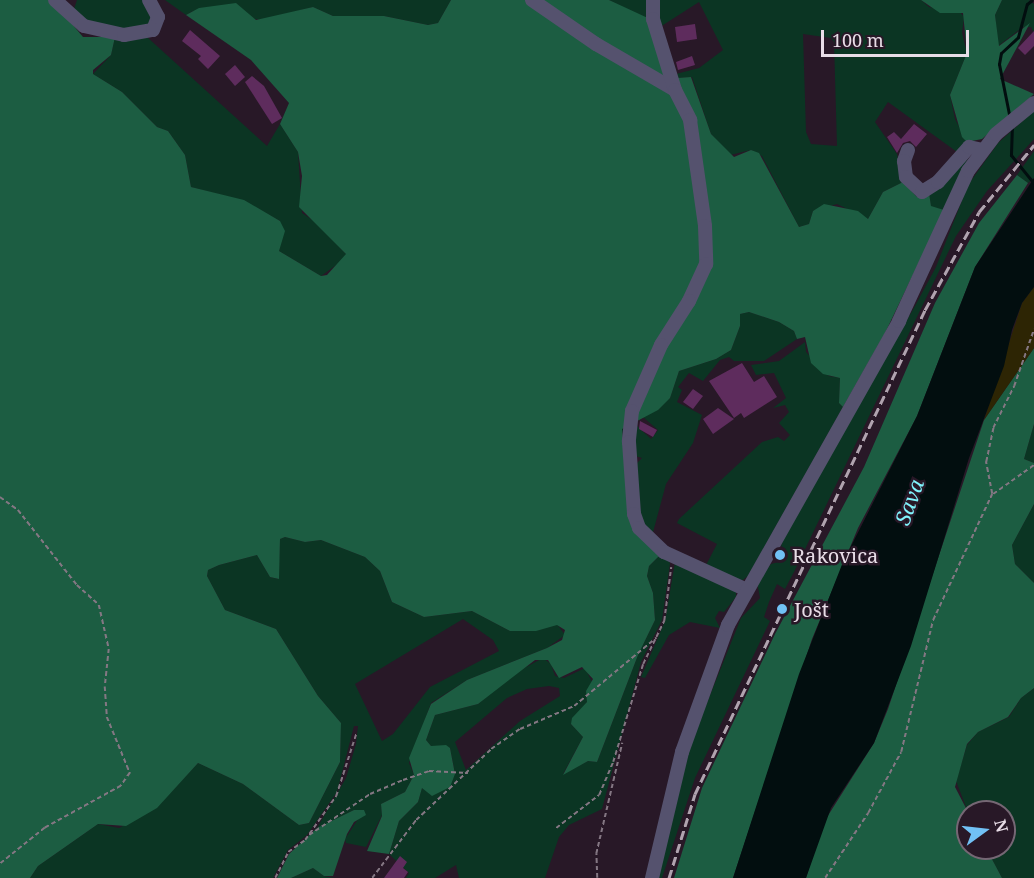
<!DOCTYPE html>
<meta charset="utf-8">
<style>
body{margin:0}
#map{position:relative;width:1034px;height:878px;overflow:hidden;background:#281827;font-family:"Noto Serif",serif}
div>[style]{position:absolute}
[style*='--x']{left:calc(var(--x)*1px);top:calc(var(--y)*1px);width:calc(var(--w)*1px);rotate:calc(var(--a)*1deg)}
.green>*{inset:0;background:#0b3523}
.forest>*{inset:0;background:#1c5d42}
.sand>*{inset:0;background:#2d2504}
.water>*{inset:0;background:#020e0f}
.stream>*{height:3px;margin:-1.5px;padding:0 1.5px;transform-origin:1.5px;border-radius:1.5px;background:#020e0f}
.building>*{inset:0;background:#5e2c5d}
.path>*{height:1.5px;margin-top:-0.75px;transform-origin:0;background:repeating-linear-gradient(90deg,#847783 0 4.5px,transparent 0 7.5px)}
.minor>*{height:14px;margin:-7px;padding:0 7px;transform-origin:7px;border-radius:7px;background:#55526e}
.rail>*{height:3px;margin-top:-1.5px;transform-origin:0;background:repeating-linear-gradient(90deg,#b0a3af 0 9px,transparent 0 13.5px)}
.dots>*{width:16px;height:16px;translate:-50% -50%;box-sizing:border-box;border:3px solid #281827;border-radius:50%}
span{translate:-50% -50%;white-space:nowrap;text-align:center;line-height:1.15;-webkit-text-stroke:5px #281827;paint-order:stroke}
.poi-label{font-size:20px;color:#e8dde7}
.left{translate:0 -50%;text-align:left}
.water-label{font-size:21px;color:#81f3fc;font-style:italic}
.north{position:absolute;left:956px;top:800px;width:60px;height:60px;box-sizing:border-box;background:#281827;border:2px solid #756774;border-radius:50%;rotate:75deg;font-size:16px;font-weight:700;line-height:24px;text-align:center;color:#e8dde7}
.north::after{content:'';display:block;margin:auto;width:21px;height:27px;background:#71c1f5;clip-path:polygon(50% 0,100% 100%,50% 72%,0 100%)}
.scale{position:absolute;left:821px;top:30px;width:148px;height:27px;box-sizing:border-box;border:3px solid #e8dde7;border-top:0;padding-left:8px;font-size:18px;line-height:21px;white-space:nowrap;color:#e8dde7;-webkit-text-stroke:4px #281827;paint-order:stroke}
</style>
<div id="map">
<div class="green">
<i style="clip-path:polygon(77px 0,147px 0,154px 18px,140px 32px,100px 26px,79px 17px,74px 9px)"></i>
<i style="clip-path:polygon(165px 0,451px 0,438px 23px,428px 25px,384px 16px,333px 16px,313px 7px,263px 20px,193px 11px,186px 15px)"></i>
<i style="clip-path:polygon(609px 0,650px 0,650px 19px,634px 13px)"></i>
<i style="clip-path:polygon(evenodd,656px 0,921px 0,929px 7px,960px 12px,964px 17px,962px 33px,967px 53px,950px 95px,955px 119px,967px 142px,957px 152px,888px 102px,875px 122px,897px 154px,903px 182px,883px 192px,868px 219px,837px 204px,813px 211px,809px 224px,799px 227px,762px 156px,751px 150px,730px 155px,711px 134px,692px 77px,677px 78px,676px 74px,699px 68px,723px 50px,699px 2px,660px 27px,656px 0,803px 34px,831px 38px,834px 42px,837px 146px,811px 144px,806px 132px,803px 34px)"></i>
<i style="clip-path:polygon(1002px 0,1029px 0,1034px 4px,1034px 33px,1031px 27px,1023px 27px,998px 46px,995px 15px)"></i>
<i style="clip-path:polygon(115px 37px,147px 37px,267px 146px,280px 124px,298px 152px,302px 213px,317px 223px,346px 254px,346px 258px,321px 276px,279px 251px,280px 221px,244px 201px,191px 187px,185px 155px,168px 131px,157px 127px,122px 92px,93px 74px,111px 55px)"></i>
<i style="clip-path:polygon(1034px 111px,1034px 139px,987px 191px,956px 236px,794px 572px,785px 589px,777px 584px,769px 602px,764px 617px,770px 621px,695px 778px,662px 878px,657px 878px,692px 740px,741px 618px,760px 598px,757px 582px,771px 564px,779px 562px,786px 549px,781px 546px,788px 527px,915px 306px,936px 267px,968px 185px,998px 143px)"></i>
<i style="clip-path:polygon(1034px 151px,1034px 178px,1028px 183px,1017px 175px)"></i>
<i style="clip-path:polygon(968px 158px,944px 210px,931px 207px,929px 193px)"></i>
<i style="clip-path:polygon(749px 312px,779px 322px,794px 331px,797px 339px,764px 361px,734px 361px,729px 357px,720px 360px,703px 381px,689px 373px,678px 387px,682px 390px,677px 402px,702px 415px,693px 443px,666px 484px,652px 536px,640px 522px,635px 465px,642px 458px,625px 453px,622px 429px,634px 423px,651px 439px,658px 430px,643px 417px,670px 398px,679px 371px,716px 359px,731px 350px,740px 326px,740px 314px)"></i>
<i style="clip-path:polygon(805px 342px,806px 352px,829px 376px,840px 378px,839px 403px,843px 407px,748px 576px,740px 582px,704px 569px,717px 544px,677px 523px,679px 519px,762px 442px,778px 437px,784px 441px,790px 435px,779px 423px,789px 412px,785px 405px,773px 408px,786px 398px,774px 373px,756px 375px,751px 365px,779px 361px)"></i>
<i style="clip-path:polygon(1034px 424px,1034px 463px,1024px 459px)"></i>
<i style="clip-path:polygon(1034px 504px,1034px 583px,1015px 564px,1012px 545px)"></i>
<i style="clip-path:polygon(evenodd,285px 537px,305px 542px,321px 540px,365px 557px,380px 571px,392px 602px,424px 617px,472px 611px,510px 631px,557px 624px,565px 635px,547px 648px,467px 680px,431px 703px,409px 763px,414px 775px,405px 792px,381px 804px,382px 815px,366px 847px,346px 843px,345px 839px,364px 810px,354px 810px,317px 828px,346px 778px,356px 744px,358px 726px,354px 726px,337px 792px,307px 835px,288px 850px,273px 878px,30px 878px,38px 866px,98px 824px,119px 828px,156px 808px,198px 763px,243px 784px,299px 825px,309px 823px,340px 762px,341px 723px,318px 696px,276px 629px,225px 610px,207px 576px,208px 570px,219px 565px,257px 555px,270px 577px,278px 579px,280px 539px,285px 537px,463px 619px,493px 640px,499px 651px,430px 687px,393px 734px,382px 741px,355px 684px,463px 619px)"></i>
<i style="clip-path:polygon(evenodd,661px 554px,669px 559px,670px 564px,662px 620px,641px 662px,602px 809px,569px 825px,559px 837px,545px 878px,459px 878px,456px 865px,435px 878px,406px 878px,409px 873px,389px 854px,399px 821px,418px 802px,422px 788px,455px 773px,450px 748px,431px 746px,426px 740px,435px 715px,478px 704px,513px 674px,543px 658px,551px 664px,555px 676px,564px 678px,585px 668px,593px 684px,587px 702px,571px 724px,583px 737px,563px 774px,588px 761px,597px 762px,638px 655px,655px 620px,653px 593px,647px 576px,649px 566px,661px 554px,549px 686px,559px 688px,560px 696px,520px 721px,466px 770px,455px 742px,507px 698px,527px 689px,549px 686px)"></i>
<i style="clip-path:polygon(675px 562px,736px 591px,736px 597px,724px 612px,719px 611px,715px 618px,720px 628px,690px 622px,669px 635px,645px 678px,641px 677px,665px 621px)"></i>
<i style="clip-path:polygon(1034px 688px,1034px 878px,1002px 878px,986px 848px,1004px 848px,1004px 812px,968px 812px,956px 781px,967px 745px,978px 732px,1009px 717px,1021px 698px)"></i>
<i style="clip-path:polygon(313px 868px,324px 876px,335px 878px,291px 878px)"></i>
</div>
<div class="forest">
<i style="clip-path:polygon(0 0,52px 0,83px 37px,115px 37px,111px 55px,93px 70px,93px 74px,122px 92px,157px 127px,168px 131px,185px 155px,191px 187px,244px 200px,280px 221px,285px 231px,279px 251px,321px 276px,327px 275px,346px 254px,299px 207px,302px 176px,298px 152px,280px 124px,289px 103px,251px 60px,186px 15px,199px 8px,236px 3px,256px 20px,313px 7px,333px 16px,384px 16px,428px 25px,438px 23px,451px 0,609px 0,650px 19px,677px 78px,691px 77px,711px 134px,734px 157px,751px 150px,759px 153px,799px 227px,809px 224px,813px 211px,824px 204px,858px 211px,868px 219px,883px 192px,903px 182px,917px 197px,929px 193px,931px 206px,944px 210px,885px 333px,843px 407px,839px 403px,840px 378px,823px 374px,811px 363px,805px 337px,797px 339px,794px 331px,779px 322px,749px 312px,740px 314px,740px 326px,731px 350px,716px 359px,679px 371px,670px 398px,658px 410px,622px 429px,630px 516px,661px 554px,649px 566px,647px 576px,653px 593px,655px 620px,638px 655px,597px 762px,588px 761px,563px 775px,583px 737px,571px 724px,572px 718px,587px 702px,586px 691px,593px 679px,582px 667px,559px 678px,548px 660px,535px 660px,478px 704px,435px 715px,426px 740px,431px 746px,446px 745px,450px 748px,455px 774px,450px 787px,432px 796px,422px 788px,418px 802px,399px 821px,389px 854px,367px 851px,382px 816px,381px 804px,405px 792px,414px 775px,409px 758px,431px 704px,467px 680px,547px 648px,562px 640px,565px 630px,557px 625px,536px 631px,510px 631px,472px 611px,424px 617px,392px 602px,380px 571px,365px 557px,321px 540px,305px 542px,285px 537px,280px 539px,279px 579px,270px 577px,257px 555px,219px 565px,208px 570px,207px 576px,225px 610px,276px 629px,318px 696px,341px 723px,340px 762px,309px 823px,299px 825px,243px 784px,198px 763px,157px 808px,126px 826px,98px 824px,38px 866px,30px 878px,0 878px)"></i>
<i style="clip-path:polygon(921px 0,1002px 0,995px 15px,999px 46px,1030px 23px,1000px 79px,1034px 94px,982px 139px,967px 142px,962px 137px,950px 95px,967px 53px,963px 13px,940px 13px)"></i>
<i style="clip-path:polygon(1017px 175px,1028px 183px,975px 267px,917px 416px,858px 528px,812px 639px,733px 878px,674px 878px,702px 788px,775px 634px,864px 467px,935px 303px,979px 223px)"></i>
<i style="clip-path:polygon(1034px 348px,1034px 424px,1024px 459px,1034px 463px,1034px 504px,1012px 545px,1015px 564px,1034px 583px,1034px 688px,1021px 698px,1008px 717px,978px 732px,967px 744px,955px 787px,968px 812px,968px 848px,986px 848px,1002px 878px,806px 878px,822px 825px,874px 743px,888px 709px,984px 420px)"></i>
<i style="clip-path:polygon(354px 810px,364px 810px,366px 815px,354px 822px,347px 834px,333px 876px,324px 876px,313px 868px,291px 878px,277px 878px,289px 854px,317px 828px)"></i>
</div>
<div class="sand">
<i style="clip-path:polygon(1034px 287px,1034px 348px,984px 420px,1022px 303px)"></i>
</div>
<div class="water">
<i style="clip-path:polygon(1034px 178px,1034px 287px,1022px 303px,1012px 330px,1004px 366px,969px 458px,911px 646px,874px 743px,831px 808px,806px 878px,733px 878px,799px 674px,843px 562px,917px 416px,975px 267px)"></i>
</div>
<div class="stream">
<i style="--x:1010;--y:119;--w:56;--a:-101.3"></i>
<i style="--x:999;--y:64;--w:11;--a:-80"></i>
<i style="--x:1001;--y:53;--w:23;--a:-43"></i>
<i style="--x:1018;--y:37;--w:34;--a:-75"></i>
<i style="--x:1027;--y:4;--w:6;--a:-39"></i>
<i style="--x:1012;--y:125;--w:30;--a:92"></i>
<i style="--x:1011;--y:155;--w:36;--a:51"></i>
</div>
<div class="building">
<i style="clip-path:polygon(695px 24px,697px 39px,677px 42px,675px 27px)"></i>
<i style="clip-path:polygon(190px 30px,220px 56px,208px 69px,198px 59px,201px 56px,182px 41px)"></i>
<i style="clip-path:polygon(1034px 31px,1034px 46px,1025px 55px,1018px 48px)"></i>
<i style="clip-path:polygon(692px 56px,695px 65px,678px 70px,676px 62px)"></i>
<i style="clip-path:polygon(235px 65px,245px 77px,235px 86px,225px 74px)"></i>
<i style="clip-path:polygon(252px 76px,264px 86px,282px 118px,272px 124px,245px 82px)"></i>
<i style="clip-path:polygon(914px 124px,927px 134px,916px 147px,910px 141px,903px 143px,897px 153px,887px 137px,894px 132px,901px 139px)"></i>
<i style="clip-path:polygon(742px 363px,754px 382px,764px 376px,777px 397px,744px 418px,741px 413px,734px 418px,709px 381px)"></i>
<i style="clip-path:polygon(693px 389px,703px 396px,693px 409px,683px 402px)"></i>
<i style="clip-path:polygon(718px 408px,734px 419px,713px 434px,703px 419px)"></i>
<i style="clip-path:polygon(640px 421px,657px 430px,653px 437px,639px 429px)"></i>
<i style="clip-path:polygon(400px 856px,407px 862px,403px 868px,408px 872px,404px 878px,384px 878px)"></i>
</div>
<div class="path">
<i style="--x:993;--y:494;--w:50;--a:-35.3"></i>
<i style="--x:0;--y:497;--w:22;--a:36"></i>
<i style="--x:18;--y:510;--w:95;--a:51.8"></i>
<i style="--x:77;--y:585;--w:30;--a:42"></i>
<i style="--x:99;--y:605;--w:45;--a:77.2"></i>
<i style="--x:109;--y:649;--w:38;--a:96"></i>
<i style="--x:105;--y:687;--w:30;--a:86"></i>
<i style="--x:107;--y:717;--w:61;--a:67.7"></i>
<i style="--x:130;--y:773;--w:16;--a:125"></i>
<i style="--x:121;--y:786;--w:87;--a:151.1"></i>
<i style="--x:45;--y:828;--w:58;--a:141.3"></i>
<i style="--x:556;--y:828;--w:54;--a:-37.5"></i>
<i style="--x:599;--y:795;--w:36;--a:-67"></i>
<i style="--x:613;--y:762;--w:102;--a:-73"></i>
<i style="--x:643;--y:664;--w:48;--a:-64"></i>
<i style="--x:664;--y:621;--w:54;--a:-82.6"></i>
<i style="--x:309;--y:835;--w:73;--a:-33.9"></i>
<i style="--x:370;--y:794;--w:36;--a:-23"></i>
<i style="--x:403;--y:780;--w:28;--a:-19"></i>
<i style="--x:429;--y:771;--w:39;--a:3"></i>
<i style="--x:275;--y:878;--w:29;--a:-63"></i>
<i style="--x:288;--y:852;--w:21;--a:-35"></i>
<i style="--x:305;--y:840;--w:54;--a:-54.8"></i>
<i style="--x:336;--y:796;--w:65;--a:-72.1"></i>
<i style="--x:372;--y:878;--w:73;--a:-52.8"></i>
<i style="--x:416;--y:820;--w:103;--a:-43.4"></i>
<i style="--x:491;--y:749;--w:35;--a:-35"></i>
<i style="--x:520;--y:729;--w:59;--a:-23.1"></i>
<i style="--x:574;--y:706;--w:107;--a:-39.7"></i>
<i style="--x:597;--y:878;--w:24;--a:-92"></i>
<i style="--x:596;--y:854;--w:114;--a:-76.8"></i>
<i style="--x:825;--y:878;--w:78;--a:-56.5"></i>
<i style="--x:868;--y:813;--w:69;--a:-61.6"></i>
<i style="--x:901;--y:752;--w:136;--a:-76.4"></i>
<i style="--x:933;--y:620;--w:139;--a:-64.9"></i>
<i style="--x:992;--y:494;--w:33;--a:-101"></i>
<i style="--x:986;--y:462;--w:35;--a:-78"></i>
<i style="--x:993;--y:428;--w:47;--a:-63.4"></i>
<i style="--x:1014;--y:386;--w:60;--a:-70.7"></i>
</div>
<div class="minor">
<i style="--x:55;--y:0;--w:39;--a:42"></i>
<i style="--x:84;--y:26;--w:41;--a:12.7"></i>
<i style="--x:124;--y:35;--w:29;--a:-10"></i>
<i style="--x:153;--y:30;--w:14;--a:-69"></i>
<i style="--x:158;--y:17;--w:19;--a:-118"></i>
<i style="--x:532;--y:0;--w:78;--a:34.5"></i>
<i style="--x:596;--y:44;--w:91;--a:30.2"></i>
<i style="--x:653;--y:0;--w:19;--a:90"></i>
<i style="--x:653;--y:19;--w:74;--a:72.8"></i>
<i style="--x:675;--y:90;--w:34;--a:63"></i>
<i style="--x:690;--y:120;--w:107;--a:81.9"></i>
<i style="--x:705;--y:226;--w:38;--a:88"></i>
<i style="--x:706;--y:264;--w:41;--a:114.7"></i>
<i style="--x:689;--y:301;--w:52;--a:122.5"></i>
<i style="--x:661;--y:345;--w:72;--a:113.7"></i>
<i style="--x:632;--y:411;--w:31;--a:96"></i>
<i style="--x:629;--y:442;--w:72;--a:86"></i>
<i style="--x:634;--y:514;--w:15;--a:70"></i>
<i style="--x:639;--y:528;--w:35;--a:44"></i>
<i style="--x:664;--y:552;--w:91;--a:24.6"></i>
<i style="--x:908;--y:150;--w:12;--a:110"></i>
<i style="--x:904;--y:161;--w:16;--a:83"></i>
<i style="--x:906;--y:177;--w:22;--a:43"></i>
<i style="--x:922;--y:192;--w:19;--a:-32"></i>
<i style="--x:938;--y:182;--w:47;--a:-48.5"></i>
<i style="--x:969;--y:147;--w:13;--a:13"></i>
<i style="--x:652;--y:878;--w:130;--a:-76.6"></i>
<i style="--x:682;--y:752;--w:135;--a:-70.1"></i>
<i style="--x:728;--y:625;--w:349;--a:-60.6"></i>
<i style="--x:899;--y:321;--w:165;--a:-65.3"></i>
<i style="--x:968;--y:171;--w:46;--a:-52.9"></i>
<i style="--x:996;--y:134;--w:49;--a:-39.2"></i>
</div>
<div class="rail">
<i style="--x:669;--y:878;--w:88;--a:-72.8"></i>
<i style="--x:695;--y:794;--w:536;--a:-64.58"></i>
<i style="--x:925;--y:310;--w:112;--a:-61.1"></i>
<i style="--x:979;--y:212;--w:87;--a:-50.6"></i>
</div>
<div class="dots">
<i style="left:780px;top:555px;background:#71c1f5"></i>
<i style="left:782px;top:609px;background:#71c1f5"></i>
</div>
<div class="poi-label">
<span class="left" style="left:792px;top:555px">Rakovica</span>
<span class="left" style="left:794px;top:609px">Jošt</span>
</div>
<div class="water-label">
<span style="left:909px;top:502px;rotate:-70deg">Sava</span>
</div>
<div class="north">N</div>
<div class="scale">100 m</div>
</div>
